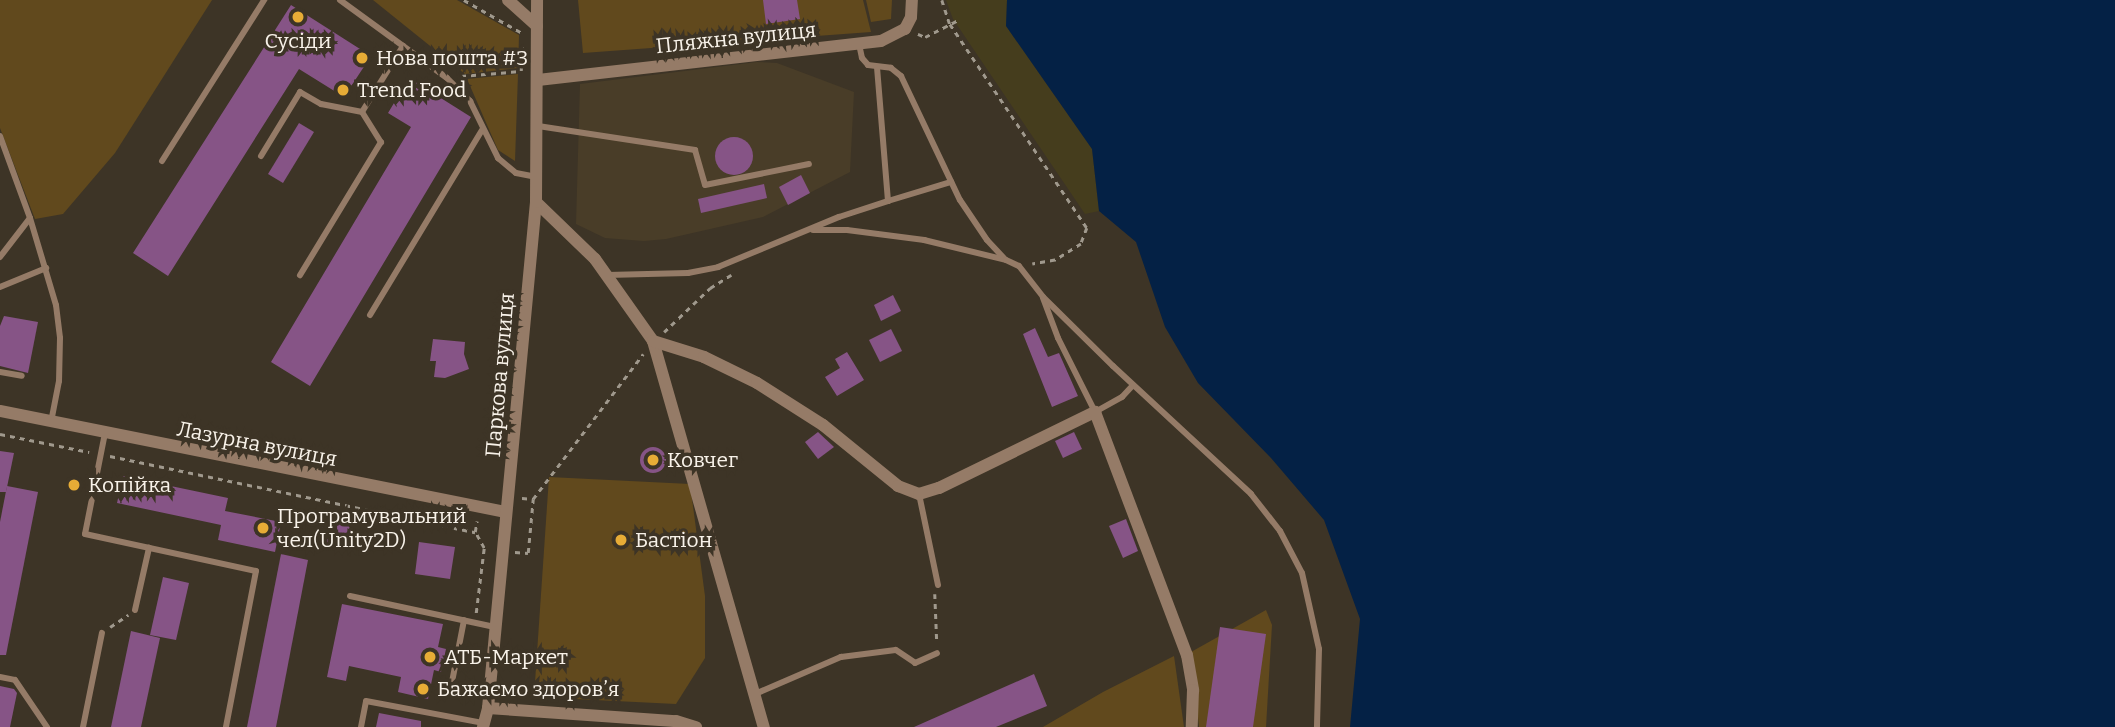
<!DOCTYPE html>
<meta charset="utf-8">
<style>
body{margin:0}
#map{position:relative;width:2115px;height:727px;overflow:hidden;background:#3d3426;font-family:Bitter,serif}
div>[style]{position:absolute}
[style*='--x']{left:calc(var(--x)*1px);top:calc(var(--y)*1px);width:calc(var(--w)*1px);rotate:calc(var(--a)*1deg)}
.built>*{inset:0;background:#493d28}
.green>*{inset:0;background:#61491d}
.sand>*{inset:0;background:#453d1d}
.water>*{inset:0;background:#042145}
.building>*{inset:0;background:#865486}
.round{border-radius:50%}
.path>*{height:2.5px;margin-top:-1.25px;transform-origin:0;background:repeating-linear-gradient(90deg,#a0998d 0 5px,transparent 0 10px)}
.lane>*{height:6px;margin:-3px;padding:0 3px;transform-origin:3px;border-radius:3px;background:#957b67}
.street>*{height:12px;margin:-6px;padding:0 6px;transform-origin:6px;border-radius:6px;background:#957b67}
.dots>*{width:19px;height:19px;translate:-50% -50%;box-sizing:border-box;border:4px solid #3d3426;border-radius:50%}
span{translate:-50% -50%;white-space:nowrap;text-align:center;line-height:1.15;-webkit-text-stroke:7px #3d3426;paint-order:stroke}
.street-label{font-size:21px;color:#f8f2e9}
.poi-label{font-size:21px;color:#f8f2e9}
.left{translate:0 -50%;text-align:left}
</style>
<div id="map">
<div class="built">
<i style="clip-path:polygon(757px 62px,777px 63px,854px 92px,850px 172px,763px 217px,666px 239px,644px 241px,605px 238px,576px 224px,580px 84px)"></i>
</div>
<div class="green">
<i style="clip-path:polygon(0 0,212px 0,115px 153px,63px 214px,35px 219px,0 128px)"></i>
<i style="clip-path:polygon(373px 0,457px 0,519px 35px,518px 68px,465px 74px)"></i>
<i style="clip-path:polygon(578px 0,863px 0,871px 32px,583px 53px)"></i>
<i style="clip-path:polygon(866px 0,892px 0,891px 19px,871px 22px)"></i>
<i style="clip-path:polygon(518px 74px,515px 161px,498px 150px,467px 79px)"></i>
<i style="clip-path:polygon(549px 477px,690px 484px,705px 596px,705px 658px,676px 704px,534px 697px)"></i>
<i style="clip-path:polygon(1266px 610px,1272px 625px,1266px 727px,1199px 727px,1191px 652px)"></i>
<i style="clip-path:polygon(1174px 656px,1184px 727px,1043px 727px,1103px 692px)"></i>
</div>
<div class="sand">
<i style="clip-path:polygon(946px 0,1007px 0,1006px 26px,1092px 149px,1099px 211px,1085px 214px,953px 19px)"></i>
</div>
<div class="water">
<i style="clip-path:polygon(1007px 0,2115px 0,2115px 727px,1350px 727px,1360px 619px,1324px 520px,1271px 458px,1198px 383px,1165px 327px,1136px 242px,1099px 211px,1092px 149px,1006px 26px)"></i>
</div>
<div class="building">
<i style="clip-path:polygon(763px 0,797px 0,800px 19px,766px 24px)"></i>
<i style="clip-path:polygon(291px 5px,371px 56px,344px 97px,299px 69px,168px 276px,133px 253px)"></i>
<i style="clip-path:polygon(409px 78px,471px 117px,310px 386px,271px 362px,411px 127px,388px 113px)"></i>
<i style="clip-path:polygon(299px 123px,314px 132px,283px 183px,268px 174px)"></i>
<i class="round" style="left:715px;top:137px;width:38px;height:38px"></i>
<i style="clip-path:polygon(801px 175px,810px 193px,788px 205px,779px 187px)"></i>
<i style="clip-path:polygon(764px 184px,767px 198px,701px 213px,698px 199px)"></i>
<i style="clip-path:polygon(893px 295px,901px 311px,881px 321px,874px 305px)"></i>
<i style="clip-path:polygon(4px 316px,38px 322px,28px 373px,0 366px,0 326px)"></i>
<i style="clip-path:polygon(1035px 328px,1048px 357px,1059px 353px,1078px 396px,1052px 407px,1023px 334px)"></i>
<i style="clip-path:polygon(891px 329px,902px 351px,880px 362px,869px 340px)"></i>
<i style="clip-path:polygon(433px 339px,465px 342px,464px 354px,469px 369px,445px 378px,434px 377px,436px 361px,430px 361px)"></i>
<i style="clip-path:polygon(847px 352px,864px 380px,837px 396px,825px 377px,840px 368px,835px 359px)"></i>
<i style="clip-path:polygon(818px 432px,834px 447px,818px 459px,805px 442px)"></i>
<i style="clip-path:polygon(1074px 432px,1082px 449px,1063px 458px,1055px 441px)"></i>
<i class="round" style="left:640px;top:447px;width:26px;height:26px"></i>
<i style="clip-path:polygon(0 451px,14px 453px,6px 492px,0 492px)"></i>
<i style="clip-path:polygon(123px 476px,228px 498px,225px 511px,281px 522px,275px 552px,218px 540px,221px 525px,117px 503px)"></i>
<i style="clip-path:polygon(7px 486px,38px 492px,6px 655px,0 655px,0 522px)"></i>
<i style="clip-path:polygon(319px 513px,353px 520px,347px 547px,314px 540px)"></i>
<i style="clip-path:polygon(1126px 519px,1138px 551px,1123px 558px,1109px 526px)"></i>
<i style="clip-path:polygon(419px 542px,455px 547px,450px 579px,415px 574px)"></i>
<i style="clip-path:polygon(281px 554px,308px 560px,276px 727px,247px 727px)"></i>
<i style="clip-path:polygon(163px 577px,189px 583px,176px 640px,150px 635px)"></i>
<i style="clip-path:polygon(342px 604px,443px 624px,438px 647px,446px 649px,441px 672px,434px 670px,428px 699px,398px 692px,401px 677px,349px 666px,346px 681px,327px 677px)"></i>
<i style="clip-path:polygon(1220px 627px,1266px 634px,1253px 727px,1206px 727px)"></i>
<i style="clip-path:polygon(131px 631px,160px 638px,141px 727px,111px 727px)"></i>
<i style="clip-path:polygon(1034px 674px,1047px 706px,996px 727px,914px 727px)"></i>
<i style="clip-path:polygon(0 686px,14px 689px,17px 693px,10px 727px,0 727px)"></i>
<i style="clip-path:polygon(379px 713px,421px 721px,421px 727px,376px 727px)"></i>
</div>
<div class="path">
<i style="--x:464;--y:0;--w:67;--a:29.6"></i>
<i style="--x:942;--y:0;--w:25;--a:72"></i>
<i style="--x:950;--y:24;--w:246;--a:56.1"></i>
<i style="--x:1087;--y:228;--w:17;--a:111"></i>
<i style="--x:1081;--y:244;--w:31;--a:148"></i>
<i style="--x:1055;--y:260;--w:23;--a:170"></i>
<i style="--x:918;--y:34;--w:8;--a:23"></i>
<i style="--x:925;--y:37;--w:37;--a:-27"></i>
<i style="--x:461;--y:76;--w:60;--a:-4.8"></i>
<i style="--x:521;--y:71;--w:24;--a:-88"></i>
<i style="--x:664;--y:332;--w:64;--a:-43.7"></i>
<i style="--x:710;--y:288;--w:25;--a:-32"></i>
<i style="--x:0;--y:434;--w:91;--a:11.4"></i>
<i style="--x:110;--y:456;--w:373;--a:11.8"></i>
<i style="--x:522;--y:498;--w:11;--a:5"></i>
<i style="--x:515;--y:552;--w:13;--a:4"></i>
<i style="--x:528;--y:553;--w:54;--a:-84.7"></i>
<i style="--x:533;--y:499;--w:182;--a:-52.8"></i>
<i style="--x:935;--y:594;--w:49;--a:87.7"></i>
<i style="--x:476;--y:613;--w:65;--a:-83"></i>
<i style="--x:484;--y:548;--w:18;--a:-119"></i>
<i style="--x:475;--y:532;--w:11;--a:-80"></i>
<i style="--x:110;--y:627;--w:22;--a:-34"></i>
</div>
<div class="lane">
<i style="--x:340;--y:0;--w:132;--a:36.1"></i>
<i style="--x:447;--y:78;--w:33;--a:45"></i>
<i style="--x:470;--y:101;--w:64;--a:63.8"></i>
<i style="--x:498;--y:158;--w:23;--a:40"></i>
<i style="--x:516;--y:173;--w:21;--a:11"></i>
<i style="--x:859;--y:44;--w:14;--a:78"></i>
<i style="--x:862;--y:58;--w:9;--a:49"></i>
<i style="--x:868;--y:65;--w:23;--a:7"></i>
<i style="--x:891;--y:68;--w:13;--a:39"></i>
<i style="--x:901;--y:76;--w:137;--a:64.6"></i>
<i style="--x:960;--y:200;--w:48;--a:56"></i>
<i style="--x:987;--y:240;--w:26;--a:47"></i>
<i style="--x:362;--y:112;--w:78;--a:-58.2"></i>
<i style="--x:538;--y:126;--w:159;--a:8.7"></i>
<i style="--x:695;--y:150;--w:36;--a:74"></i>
<i style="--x:705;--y:185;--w:106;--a:-11.4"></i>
<i style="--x:0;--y:136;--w:87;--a:69.9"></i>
<i style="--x:30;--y:218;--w:91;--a:73.4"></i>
<i style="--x:56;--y:305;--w:33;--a:83"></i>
<i style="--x:60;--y:338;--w:43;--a:91.3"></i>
<i style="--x:59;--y:381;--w:42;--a:101"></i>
<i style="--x:261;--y:156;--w:75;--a:-58.6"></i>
<i style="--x:300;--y:92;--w:24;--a:30"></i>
<i style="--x:321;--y:104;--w:42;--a:11"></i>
<i style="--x:362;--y:112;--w:36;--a:58"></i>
<i style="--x:381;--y:142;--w:156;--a:121.3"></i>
<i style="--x:162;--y:161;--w:191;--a:-57.6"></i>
<i style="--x:888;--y:201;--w:66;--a:-16.8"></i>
<i style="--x:813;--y:230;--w:34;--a:0"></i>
<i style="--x:847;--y:230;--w:78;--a:7.4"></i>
<i style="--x:924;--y:240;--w:84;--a:13.7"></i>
<i style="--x:1006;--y:260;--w:14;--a:25"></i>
<i style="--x:1019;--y:266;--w:39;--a:52"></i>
<i style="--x:1043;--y:297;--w:98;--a:44.6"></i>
<i style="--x:1113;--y:366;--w:188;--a:42.8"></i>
<i style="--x:1251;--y:494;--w:47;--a:51.9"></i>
<i style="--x:1280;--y:531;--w:47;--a:62.4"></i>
<i style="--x:1302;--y:573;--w:78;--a:77.4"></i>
<i style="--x:1319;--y:649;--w:78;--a:91.5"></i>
<i style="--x:0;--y:257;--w:49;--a:-52.4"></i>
<i style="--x:607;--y:275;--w:81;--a:-1.4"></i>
<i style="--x:688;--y:273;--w:31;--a:-11"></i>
<i style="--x:718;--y:267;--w:131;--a:-22.5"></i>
<i style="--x:839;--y:217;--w:52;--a:-18.1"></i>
<i style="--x:888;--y:201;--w:134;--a:-94.7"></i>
<i style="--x:0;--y:287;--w:50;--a:-22.4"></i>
<i style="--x:1043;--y:298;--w:43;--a:69.4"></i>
<i style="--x:1058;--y:338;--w:83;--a:63.4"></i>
<i style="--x:1095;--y:412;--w:31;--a:-29"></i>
<i style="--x:1122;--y:397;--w:16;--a:-47"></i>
<i style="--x:370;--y:315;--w:216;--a:-58.8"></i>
<i style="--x:0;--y:372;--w:22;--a:10"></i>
<i style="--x:105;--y:433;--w:103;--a:101.2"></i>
<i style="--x:85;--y:534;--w:175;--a:12.2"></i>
<i style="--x:256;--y:571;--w:159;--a:100.9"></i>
<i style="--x:919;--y:494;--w:93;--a:78.2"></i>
<i style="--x:350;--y:596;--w:148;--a:12.1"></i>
<i style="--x:135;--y:610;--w:64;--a:-77.3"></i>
<i style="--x:0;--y:677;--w:15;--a:11"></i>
<i style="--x:15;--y:680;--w:57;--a:55.8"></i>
<i style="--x:452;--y:682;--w:63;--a:-79"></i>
<i style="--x:755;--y:694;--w:94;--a:-23.3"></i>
<i style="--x:841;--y:657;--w:55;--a:-7.3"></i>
<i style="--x:896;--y:650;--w:23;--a:34"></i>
<i style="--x:915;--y:663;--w:24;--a:-24"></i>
<i style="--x:83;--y:727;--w:96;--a:-78.6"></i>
<i style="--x:361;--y:727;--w:26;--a:-79"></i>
<i style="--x:366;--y:701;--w:120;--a:10.6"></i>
</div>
<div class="street">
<i style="--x:508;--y:0;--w:39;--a:42"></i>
<i style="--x:538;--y:80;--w:345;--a:-6.5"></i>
<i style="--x:881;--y:41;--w:27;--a:-27"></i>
<i style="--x:905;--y:29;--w:13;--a:-63"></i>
<i style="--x:911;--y:17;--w:17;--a:-87"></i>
<i style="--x:536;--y:202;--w:82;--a:44"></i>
<i style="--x:595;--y:259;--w:100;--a:54.7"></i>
<i style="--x:653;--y:341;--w:402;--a:74"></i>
<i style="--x:653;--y:341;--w:53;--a:17.4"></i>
<i style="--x:704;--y:357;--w:59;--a:26.1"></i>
<i style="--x:757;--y:383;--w:78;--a:32.5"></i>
<i style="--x:823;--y:425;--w:97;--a:39.1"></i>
<i style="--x:898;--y:486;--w:22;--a:21"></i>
<i style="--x:919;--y:494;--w:21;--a:-17"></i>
<i style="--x:939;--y:488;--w:174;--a:-26"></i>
<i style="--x:1095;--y:412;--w:260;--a:69.3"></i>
<i style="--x:1187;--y:655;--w:36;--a:80"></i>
<i style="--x:1193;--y:690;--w:37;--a:92"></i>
<i style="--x:0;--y:411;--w:516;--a:11.29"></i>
<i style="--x:488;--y:708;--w:188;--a:4"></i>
<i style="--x:676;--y:721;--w:21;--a:17"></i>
<i style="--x:483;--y:727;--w:20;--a:-75"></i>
<i style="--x:488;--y:708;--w:508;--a:-84.58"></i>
<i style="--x:536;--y:202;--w:202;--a:-89.7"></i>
</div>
<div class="dots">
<i style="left:298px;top:17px;background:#e7ac36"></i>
<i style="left:362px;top:58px;background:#e7ac36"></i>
<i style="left:343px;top:90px;background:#e7ac36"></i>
<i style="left:653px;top:460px;background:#e7ac36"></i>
<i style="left:74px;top:485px;background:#e7ac36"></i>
<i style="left:263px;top:528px;background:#e7ac36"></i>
<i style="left:621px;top:540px;background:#e7ac36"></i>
<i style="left:430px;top:657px;background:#e7ac36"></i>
<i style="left:423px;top:689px;background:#e7ac36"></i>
</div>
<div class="street-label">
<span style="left:736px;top:38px;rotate:-6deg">Пляжна вулиця</span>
<span style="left:500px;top:375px;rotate:-85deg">Паркова вулиця</span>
<span style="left:257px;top:444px;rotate:11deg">Лазурна вулиця</span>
</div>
<div class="poi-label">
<span style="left:298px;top:41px">Сусіди</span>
<span class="left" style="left:376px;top:58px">Нова пошта #3</span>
<span class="left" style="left:357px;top:90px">Trend Food</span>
<span class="left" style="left:667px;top:460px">Ковчег</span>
<span class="left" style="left:88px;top:485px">Копійка</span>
<span class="left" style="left:277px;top:528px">Програмувальний<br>чел(Unity2D)</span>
<span class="left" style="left:635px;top:540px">Бастіон</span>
<span class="left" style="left:444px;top:657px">АТБ-Маркет</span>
<span class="left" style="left:437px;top:689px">Бажаємо здоровʼя</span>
</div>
</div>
